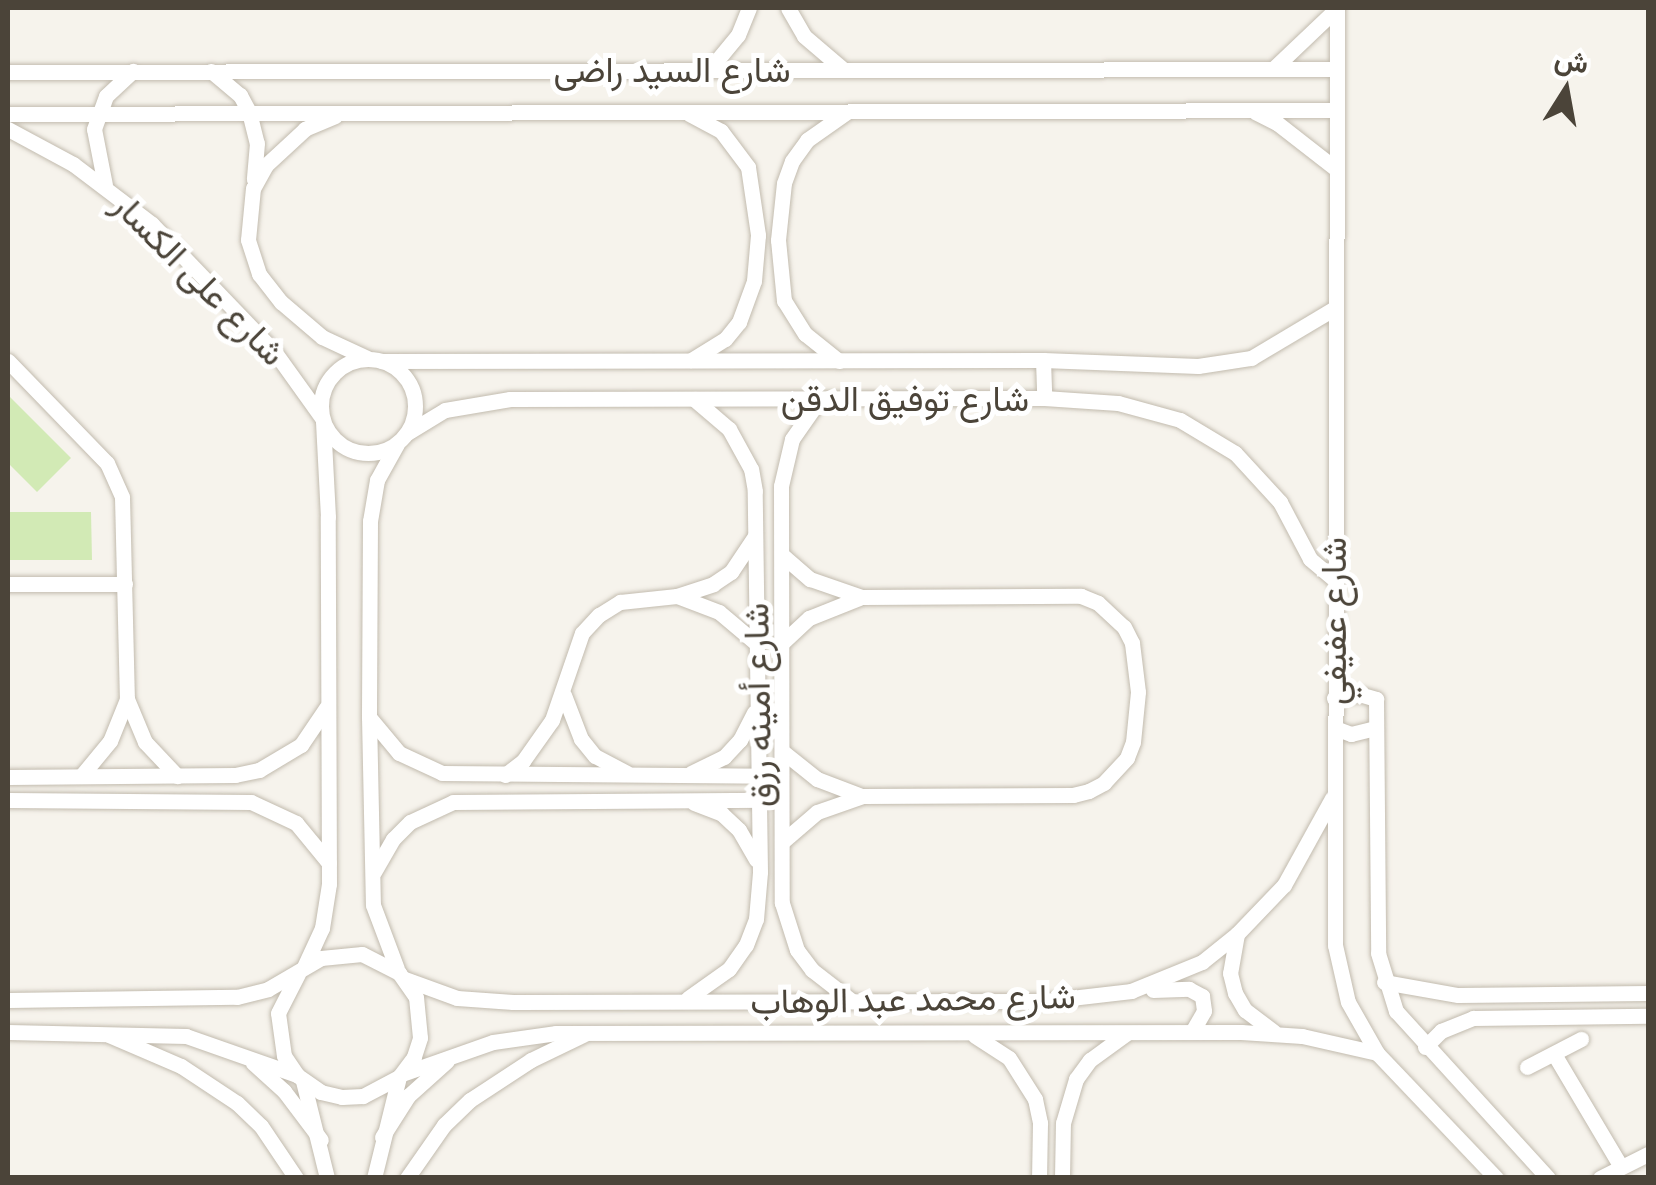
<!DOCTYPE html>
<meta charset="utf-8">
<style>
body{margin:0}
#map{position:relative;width:1656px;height:1185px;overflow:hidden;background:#f6f3ec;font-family:"Space Grotesk",Vazirmatn,sans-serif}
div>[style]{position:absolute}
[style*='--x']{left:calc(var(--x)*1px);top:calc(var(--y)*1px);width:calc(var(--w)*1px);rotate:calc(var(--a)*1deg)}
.green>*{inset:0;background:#d2eab5}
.roads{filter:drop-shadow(0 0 2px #c2bbae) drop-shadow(0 0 2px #c2bbae)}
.minor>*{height:15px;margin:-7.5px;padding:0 7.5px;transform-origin:7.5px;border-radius:7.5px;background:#fff}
.minor>.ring{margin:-7.5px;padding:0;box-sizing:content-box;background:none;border:15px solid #fff;border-radius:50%}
span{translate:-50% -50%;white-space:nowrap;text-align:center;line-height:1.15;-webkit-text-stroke:10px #fff;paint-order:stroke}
.street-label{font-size:35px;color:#4b4439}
.frame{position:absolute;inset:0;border:10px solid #4b4439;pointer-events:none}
.north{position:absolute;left:1516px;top:40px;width:100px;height:100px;-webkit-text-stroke:8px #fff;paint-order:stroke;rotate:11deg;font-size:28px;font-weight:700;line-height:40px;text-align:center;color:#4b4439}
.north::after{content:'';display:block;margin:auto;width:35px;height:45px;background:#4b4439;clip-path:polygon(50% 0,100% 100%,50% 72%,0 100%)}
</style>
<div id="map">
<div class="green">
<i style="clip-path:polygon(8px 395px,71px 458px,37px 492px,8px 463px)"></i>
<i style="clip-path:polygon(8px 512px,91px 512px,92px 560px,8px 560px)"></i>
</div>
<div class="roads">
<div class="minor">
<i style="--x:788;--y:8;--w:32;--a:60"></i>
<i style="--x:804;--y:36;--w:52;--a:40.4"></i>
<i style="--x:1337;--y:8;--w:937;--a:90.12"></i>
<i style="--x:1335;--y:945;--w:58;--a:77.2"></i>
<i style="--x:1348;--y:1002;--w:59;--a:60.4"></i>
<i style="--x:1377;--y:1053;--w:173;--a:46.4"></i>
<i style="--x:1273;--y:69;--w:88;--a:-43.6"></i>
<i style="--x:709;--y:70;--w:45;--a:-50.4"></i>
<i style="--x:738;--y:35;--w:29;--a:-68"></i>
<i style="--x:211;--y:71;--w:38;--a:40"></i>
<i style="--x:240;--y:95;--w:19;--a:62"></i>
<i style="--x:249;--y:112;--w:32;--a:76"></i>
<i style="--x:257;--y:143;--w:36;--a:95"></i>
<i style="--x:8;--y:72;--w:1329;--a:-0.13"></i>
<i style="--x:1255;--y:112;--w:25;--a:27"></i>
<i style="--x:1277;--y:123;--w:75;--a:37.9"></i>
<i style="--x:8;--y:114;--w:1328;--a:-0.17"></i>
<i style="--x:689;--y:114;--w:36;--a:28"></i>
<i style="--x:721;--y:131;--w:45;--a:53.1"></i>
<i style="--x:748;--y:167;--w:69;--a:81.6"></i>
<i style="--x:758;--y:235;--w:46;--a:95"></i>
<i style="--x:754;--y:281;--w:44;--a:110.1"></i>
<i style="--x:739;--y:322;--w:22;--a:129"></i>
<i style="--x:725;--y:339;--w:40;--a:148"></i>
<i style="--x:335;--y:116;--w:33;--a:157"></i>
<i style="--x:305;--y:129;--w:53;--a:137.3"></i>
<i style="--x:266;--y:165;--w:26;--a:119"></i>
<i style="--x:253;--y:188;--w:52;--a:95.5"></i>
<i style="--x:248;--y:240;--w:36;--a:72"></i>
<i style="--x:259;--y:274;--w:36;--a:52"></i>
<i style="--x:281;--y:302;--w:54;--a:40.5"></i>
<i style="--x:322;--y:337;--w:50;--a:25"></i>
<i style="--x:8;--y:129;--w:74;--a:28.3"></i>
<i style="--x:73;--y:164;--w:99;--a:37.2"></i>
<i style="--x:152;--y:224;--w:176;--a:46.2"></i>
<i style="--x:274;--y:351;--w:82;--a:54.4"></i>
<i style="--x:105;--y:185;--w:57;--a:-101.1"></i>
<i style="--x:94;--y:129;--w:35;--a:-70"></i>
<i style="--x:106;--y:96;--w:37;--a:-43"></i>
<i class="ring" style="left:321px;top:359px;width:79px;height:79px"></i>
<i style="--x:1043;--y:360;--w:38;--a:88"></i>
<i style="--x:8;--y:361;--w:142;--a:45.9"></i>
<i style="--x:107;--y:463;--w:37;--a:66"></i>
<i style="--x:122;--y:497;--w:202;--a:88.6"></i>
<i style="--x:127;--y:699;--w:45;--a:112"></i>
<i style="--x:110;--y:741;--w:45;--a:129.6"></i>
<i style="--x:382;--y:361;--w:661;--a:-0.09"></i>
<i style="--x:1043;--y:360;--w:155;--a:2.2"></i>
<i style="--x:1198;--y:366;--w:54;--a:-8.6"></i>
<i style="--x:1251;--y:358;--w:98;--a:-30.8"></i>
<i style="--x:839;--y:361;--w:43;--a:-141.5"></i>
<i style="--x:805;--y:334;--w:39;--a:-122"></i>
<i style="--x:784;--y:301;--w:61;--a:-95.6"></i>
<i style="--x:778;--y:240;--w:57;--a:-84"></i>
<i style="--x:784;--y:183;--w:23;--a:-70"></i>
<i style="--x:792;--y:161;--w:26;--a:-54"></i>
<i style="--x:807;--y:140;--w:49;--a:-35"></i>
<i style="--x:820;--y:399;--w:49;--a:125"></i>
<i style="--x:792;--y:439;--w:48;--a:103.2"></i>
<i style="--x:781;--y:486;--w:417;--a:89.9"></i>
<i style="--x:782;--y:903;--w:49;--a:72.3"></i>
<i style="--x:797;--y:950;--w:25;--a:53"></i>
<i style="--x:812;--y:970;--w:51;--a:37.8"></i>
<i style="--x:407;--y:433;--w:44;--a:-31.2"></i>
<i style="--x:445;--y:410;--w:66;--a:-9.6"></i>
<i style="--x:510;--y:399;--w:534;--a:-0.11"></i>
<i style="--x:1044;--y:398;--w:74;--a:3.9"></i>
<i style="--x:1118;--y:403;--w:64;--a:15.3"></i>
<i style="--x:1180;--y:420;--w:64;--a:31"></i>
<i style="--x:1235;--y:453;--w:67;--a:47.4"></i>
<i style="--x:1280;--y:502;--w:64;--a:62.2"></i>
<i style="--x:1310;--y:559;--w:31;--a:40"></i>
<i style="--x:397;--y:444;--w:41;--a:119.1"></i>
<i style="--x:377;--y:480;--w:42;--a:99.7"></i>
<i style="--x:370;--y:521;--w:196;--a:90.3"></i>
<i style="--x:369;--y:717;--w:188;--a:88.8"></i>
<i style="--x:373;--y:905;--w:68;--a:69.4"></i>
<i style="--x:782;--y:555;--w:37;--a:41"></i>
<i style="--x:810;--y:579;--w:55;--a:19.1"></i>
<i style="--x:862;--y:597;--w:219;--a:-0.3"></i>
<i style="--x:1081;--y:596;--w:18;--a:22"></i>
<i style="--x:1098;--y:603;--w:35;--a:43"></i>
<i style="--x:1124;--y:627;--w:18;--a:63"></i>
<i style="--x:1132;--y:643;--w:49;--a:83"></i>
<i style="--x:1138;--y:692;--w:50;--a:95.7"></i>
<i style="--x:1133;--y:742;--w:17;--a:111"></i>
<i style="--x:1127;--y:758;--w:34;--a:133"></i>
<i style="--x:1104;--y:783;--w:17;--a:152"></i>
<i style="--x:1089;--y:791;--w:16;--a:166"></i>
<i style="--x:1073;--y:795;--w:210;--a:179.7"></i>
<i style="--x:863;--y:796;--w:49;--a:160.8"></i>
<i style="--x:817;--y:812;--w:46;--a:139.4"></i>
<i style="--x:8;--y:584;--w:117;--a:0"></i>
<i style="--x:677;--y:596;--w:45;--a:20.9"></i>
<i style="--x:719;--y:612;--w:50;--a:40.1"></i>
<i style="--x:782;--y:643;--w:37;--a:-43"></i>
<i style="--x:809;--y:618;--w:54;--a:-21.8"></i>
<i style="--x:564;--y:695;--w:47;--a:68.9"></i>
<i style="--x:581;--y:739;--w:22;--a:51"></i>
<i style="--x:595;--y:756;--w:36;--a:28"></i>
<i style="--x:1334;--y:698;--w:25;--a:-9"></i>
<i style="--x:1359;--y:694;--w:18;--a:16"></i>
<i style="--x:1376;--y:699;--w:254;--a:89.5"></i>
<i style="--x:1378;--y:953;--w:61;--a:72.8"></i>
<i style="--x:1396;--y:1011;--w:226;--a:47.7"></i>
<i style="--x:127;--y:699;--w:47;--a:67.3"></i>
<i style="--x:145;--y:742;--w:47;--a:46.7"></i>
<i style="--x:369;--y:717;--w:47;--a:50.2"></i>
<i style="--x:399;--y:753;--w:47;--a:24.9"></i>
<i style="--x:442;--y:773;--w:326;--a:0.5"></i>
<i style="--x:1335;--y:728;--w:17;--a:21"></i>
<i style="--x:1351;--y:734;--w:25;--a:-14"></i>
<i style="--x:782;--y:751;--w:45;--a:38.7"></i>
<i style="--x:817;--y:779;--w:45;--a:20.9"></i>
<i style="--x:691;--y:773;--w:37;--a:-26"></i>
<i style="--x:724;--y:757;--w:23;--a:-47"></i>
<i style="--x:740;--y:740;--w:31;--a:-63"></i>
<i style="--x:505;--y:775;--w:23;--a:-38"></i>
<i style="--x:523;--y:761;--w:50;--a:-54.7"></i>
<i style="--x:552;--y:720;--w:92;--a:-71"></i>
<i style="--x:582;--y:633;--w:25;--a:-47"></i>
<i style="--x:599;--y:615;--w:25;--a:-32"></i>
<i style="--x:620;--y:602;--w:57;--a:-6"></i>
<i style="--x:677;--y:596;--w:38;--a:-18"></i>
<i style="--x:713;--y:584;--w:22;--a:-34"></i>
<i style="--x:731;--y:572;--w:43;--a:-56.3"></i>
<i style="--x:8;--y:777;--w:227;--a:-0.5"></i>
<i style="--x:235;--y:775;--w:25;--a:-12"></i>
<i style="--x:259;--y:770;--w:49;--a:-30.8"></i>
<i style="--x:301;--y:745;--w:45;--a:-56"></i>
<i style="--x:8;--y:800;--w:243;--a:0.5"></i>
<i style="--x:251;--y:802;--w:50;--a:25"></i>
<i style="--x:296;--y:823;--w:52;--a:50.5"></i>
<i style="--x:694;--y:803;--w:30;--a:21"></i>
<i style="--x:722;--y:814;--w:23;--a:43"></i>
<i style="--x:739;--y:830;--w:34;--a:60"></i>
<i style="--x:374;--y:872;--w:38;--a:-60"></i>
<i style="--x:393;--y:839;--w:24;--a:-45"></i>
<i style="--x:410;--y:822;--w:47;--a:-24.9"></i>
<i style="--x:453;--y:802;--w:316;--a:-0.4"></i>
<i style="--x:1237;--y:934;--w:40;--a:100"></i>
<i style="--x:1230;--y:973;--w:21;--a:76"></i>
<i style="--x:1235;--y:993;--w:20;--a:60"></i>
<i style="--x:1245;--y:1010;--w:36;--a:37"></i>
<i style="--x:304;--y:967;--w:43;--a:-65.2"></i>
<i style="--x:322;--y:928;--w:45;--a:-81"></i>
<i style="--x:329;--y:884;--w:367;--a:-90.2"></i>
<i style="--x:328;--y:517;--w:96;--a:-93"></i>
<i style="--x:405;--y:979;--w:55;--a:20.1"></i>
<i style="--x:457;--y:998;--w:56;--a:4.1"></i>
<i style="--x:513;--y:1002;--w:532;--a:-0.11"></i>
<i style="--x:1045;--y:1001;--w:87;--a:-6.6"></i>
<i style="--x:1131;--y:991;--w:77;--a:-22.2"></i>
<i style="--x:1202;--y:962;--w:45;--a:-38.7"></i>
<i style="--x:1237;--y:934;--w:68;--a:-46.2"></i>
<i style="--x:1284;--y:885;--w:99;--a:-61.1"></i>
<i style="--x:1384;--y:982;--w:75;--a:10"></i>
<i style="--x:1458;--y:995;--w:190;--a:-0.6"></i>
<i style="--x:1153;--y:990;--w:36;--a:-2"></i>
<i style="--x:1189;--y:989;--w:15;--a:28"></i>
<i style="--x:1202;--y:996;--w:15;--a:82"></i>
<i style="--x:1204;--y:1011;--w:24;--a:120"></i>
<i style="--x:688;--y:998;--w:50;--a:-35.3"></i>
<i style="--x:729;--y:969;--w:29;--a:-55"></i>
<i style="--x:746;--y:945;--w:28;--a:-69"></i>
<i style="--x:756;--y:919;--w:47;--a:-85.1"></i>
<i style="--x:760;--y:872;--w:381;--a:-90.8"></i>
<i style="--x:755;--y:491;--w:22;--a:-100"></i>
<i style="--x:751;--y:469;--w:46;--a:-118.8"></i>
<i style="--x:729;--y:429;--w:46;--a:-139.4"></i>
<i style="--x:8;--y:1000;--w:229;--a:-0.8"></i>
<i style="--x:237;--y:997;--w:32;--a:-14"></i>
<i style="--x:268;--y:989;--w:61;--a:-30.3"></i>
<i style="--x:321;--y:958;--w:41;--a:-5.6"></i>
<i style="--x:362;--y:954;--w:42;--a:27.2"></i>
<i style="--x:399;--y:973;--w:29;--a:55"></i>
<i style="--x:416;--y:997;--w:41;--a:84.4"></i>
<i style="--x:420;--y:1038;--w:20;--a:108"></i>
<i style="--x:414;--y:1057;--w:25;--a:127"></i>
<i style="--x:399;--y:1077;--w:41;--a:152.2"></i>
<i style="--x:363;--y:1096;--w:21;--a:177"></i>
<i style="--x:342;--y:1097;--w:22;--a:-167"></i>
<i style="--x:321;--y:1092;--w:29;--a:-145"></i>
<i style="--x:297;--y:1075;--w:23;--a:-124"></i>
<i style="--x:284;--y:1056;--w:43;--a:-97.9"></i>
<i style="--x:278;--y:1013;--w:44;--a:-62.9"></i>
<i style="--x:8;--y:1032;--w:178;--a:1.3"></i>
<i style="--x:186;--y:1036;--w:118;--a:19.4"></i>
<i style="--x:109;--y:1035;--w:78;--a:23.3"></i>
<i style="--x:181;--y:1066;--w:67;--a:33.5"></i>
<i style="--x:237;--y:1103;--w:33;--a:44"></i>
<i style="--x:261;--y:1126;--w:63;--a:56.1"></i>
<i style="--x:975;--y:1036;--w:40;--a:32.9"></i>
<i style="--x:1009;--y:1058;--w:49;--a:57.6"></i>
<i style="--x:1035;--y:1099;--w:25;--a:78"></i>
<i style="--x:1040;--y:1123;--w:55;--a:91"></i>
<i style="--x:1425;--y:1047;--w:23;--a:-45"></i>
<i style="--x:1441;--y:1031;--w:35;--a:-22"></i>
<i style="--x:1473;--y:1018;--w:175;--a:-0.7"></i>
<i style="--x:1554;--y:1054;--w:131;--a:59.3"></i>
<i style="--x:253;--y:1063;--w:42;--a:42.1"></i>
<i style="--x:284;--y:1091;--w:61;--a:52.9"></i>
<i style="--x:1527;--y:1067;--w:61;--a:-27.4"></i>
<i style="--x:402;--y:1074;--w:96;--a:-19.4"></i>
<i style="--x:493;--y:1042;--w:64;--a:-8.1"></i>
<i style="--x:556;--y:1033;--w:685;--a:-0.08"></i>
<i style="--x:1241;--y:1032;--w:61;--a:3.8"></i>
<i style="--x:1302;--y:1036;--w:77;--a:12.8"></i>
<i style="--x:303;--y:1081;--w:100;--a:76.1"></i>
<i style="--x:382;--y:1137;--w:49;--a:-57.6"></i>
<i style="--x:408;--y:1096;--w:52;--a:-41.9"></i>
<i style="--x:374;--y:1178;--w:104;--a:-76.1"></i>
<i style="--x:407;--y:1178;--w:65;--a:-55.1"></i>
<i style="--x:444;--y:1125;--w:36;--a:-44"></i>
<i style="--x:470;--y:1100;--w:73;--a:-33.3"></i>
<i style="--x:531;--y:1060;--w:58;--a:-25.7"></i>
<i style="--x:1062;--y:1178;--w:55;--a:-89"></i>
<i style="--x:1063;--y:1123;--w:46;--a:-73.5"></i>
<i style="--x:1076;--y:1079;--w:24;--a:-54"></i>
<i style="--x:1090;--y:1060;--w:46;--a:-36.1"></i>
<i style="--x:1600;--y:1178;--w:54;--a:-26.6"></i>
</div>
</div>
<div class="street-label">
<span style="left:672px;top:70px">شارع السيد راضى</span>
<span style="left:199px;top:279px;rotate:45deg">شارع على الكسار</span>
<span style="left:905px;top:399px">شارع توفيق الدقن</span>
<span style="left:1334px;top:621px;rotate:-90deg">شارع عفيفي</span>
<span style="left:758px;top:705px;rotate:-91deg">شارع أمينه رزق</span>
<span style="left:913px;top:999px;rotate:-1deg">شارع محمد عبد الوهاب</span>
</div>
<div class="frame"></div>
<div class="north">ش</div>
</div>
